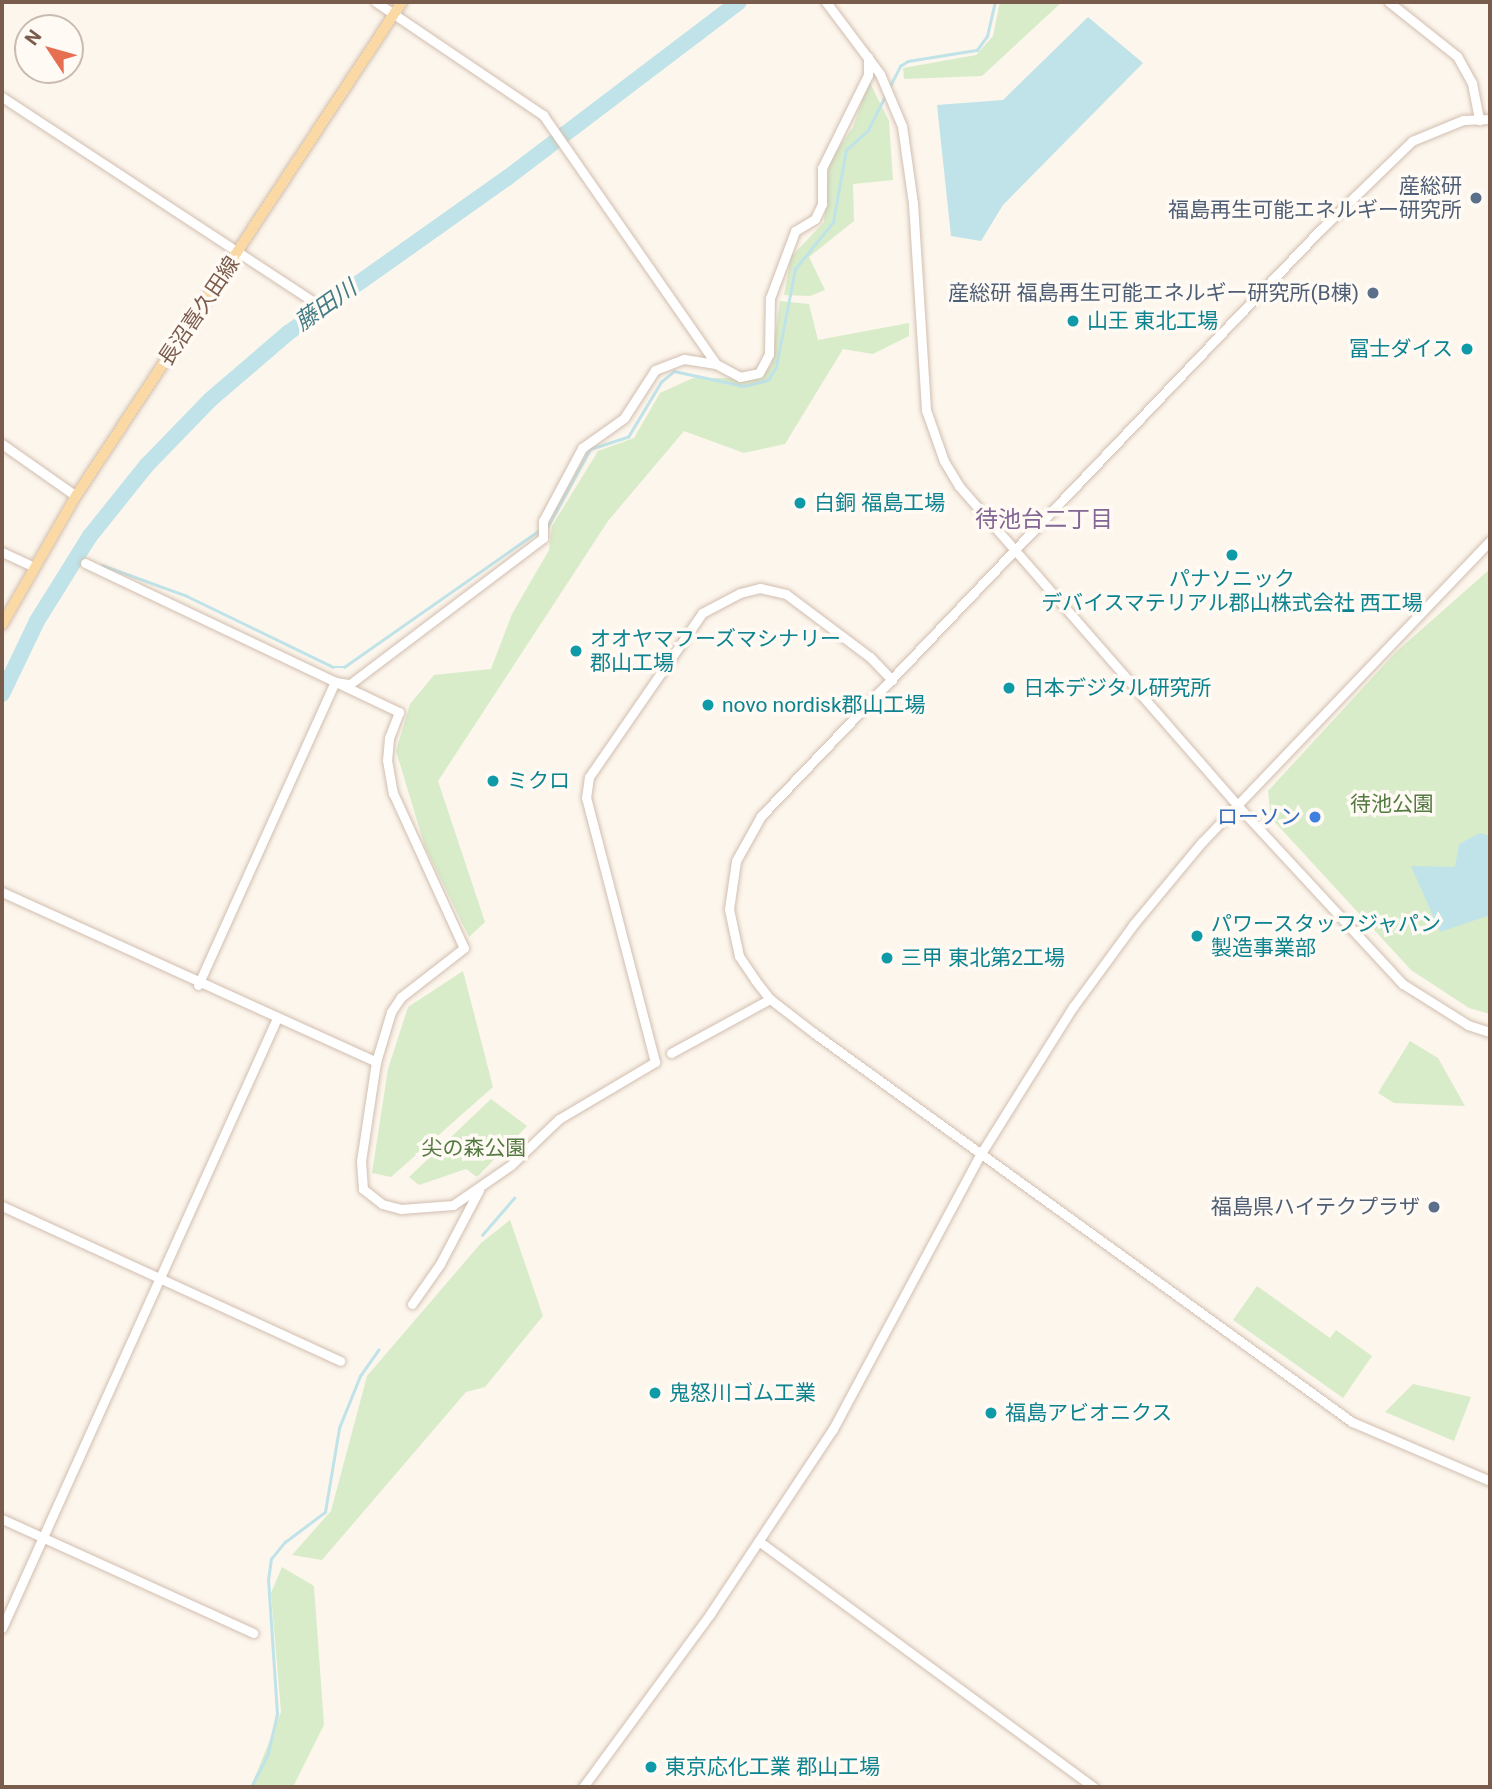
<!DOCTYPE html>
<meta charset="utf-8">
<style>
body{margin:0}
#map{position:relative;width:1492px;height:1789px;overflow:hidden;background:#fdf6ec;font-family:Roboto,"Noto Sans JP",sans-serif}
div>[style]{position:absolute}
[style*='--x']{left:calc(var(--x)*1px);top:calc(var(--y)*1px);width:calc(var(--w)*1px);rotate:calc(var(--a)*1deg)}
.green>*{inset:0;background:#d8ecc9}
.water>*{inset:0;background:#bfe3e8}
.stream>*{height:2.5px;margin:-1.25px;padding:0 1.25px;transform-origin:1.25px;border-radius:1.25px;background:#bfe3e8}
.river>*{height:16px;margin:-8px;padding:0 8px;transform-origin:8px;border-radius:8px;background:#bfe3e8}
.roads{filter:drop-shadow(0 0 2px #d1beb0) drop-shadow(0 0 2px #d1beb0)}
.minor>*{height:9px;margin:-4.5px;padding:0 4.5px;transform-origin:4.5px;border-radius:4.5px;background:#fff}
.major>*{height:10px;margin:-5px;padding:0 5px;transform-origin:5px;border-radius:5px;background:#fbd9a5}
.dots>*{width:19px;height:19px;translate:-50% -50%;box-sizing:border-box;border:4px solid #fffaf3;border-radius:50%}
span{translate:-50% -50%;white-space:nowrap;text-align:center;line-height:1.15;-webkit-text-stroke:7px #fffaf3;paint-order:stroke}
.service-label{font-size:21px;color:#4e5e75}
.right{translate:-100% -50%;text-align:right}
.street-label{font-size:21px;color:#7a5c4d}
.culture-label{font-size:21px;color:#0d838f}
.left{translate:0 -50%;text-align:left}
.park-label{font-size:21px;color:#537a41}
.shop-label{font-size:21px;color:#366cbe}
.water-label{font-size:23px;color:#437c86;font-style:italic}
.neighbourhood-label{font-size:23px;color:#846695}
.frame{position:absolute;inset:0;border:4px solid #7a5c4d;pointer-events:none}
.north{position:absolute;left:14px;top:14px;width:70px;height:70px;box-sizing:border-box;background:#fffaf3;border:2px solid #cabbb1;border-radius:50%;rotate:306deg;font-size:19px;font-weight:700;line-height:28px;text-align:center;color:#7a5c4d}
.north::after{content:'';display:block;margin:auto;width:24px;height:32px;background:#e76f51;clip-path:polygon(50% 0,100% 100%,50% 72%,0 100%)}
</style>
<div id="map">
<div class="green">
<i style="clip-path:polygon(1000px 2px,1062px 2px,982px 76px,904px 79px,903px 68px,976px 55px,993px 36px)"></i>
<i style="clip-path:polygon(869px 81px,889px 121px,893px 180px,853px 184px,854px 221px,809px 257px,825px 290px,810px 296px,784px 295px,791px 257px,824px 222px,829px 162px,853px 127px)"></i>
<i style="clip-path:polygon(780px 301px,809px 304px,818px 340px,909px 323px,909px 336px,873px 354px,843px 349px,785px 444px,744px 453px,684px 431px,608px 521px,438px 781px,485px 922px,469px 937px,425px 847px,396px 751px,410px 704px,434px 675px,491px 669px,512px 614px,549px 550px,552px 526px,598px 451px,634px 438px,660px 393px,693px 378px,761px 378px,771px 365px)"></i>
<i style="clip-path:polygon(1490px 569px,1490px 1014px,1469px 1008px,1411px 970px,1271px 818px,1268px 791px,1396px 652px)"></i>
<i style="clip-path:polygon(463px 971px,493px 1087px,391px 1177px,372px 1173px,388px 1069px,408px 1007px)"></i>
<i style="clip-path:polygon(1410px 1041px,1438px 1058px,1465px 1106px,1394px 1103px,1378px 1093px)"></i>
<i style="clip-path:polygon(491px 1099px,527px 1126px,477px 1177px,466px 1169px,419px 1185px,409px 1177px)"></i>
<i style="clip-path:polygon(510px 1220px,543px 1316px,485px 1387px,466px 1392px,322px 1560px,292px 1555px,331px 1511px,367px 1376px,481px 1243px)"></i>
<i style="clip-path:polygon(1257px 1286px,1330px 1338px,1336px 1330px,1372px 1356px,1343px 1398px,1233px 1320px)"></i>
<i style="clip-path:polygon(1413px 1384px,1471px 1397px,1454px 1441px,1385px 1412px)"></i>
<i style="clip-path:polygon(282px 1567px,314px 1586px,324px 1725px,293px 1787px,251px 1787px,281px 1712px,271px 1593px)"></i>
</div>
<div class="water">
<i style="clip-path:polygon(1088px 17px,1143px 63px,1003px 205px,981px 241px,951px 236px,937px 105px,1003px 100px)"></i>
<i style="clip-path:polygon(1480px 833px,1490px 836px,1490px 915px,1440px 932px,1411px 866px,1455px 867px,1459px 844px)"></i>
</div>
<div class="stream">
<i style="--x:889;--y:88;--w:25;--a:-63"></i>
<i style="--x:900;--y:66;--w:9;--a:-32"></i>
<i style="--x:908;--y:61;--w:70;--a:-9.1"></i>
<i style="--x:977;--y:50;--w:17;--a:-54"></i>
<i style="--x:987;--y:36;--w:35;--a:-77"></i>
<i style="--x:548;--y:526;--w:88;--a:-61.4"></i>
<i style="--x:590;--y:449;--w:40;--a:-18"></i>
<i style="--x:628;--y:437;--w:64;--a:-59"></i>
<i style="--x:661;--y:382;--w:17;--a:-40"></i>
<i style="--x:674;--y:371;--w:72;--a:12.1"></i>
<i style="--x:744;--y:386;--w:25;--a:-14"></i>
<i style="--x:768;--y:380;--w:15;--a:-58"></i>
<i style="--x:776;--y:367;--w:100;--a:-79"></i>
<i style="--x:795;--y:269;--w:60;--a:-51"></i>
<i style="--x:833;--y:222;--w:73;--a:-79.8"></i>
<i style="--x:846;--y:150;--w:30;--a:-42"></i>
<i style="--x:868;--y:130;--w:40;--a:-63.4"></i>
<i style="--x:102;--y:565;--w:90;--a:20"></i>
<i style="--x:187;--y:596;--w:162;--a:25.9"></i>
<i style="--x:333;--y:667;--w:11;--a:0"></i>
<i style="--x:344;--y:667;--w:237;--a:-35"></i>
<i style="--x:482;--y:1235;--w:49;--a:-49.1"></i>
<i style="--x:251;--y:1787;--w:38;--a:-63"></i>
<i style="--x:268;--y:1753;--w:40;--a:-77"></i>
<i style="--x:277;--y:1714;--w:134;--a:-93.8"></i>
<i style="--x:268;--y:1580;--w:21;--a:-82"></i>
<i style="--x:271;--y:1559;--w:22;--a:-51"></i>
<i style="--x:285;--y:1542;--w:50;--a:-36.9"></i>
<i style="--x:325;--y:1512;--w:85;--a:-80.5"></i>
<i style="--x:339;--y:1428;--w:56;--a:-68"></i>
<i style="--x:360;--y:1376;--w:32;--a:-55"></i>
</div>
<div class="river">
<i style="--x:2;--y:694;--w:81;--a:-64.4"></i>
<i style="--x:37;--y:621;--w:100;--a:-58.1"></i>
<i style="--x:90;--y:536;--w:90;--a:-51.3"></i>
<i style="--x:146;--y:466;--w:93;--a:-45.9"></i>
<i style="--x:211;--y:399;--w:101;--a:-40.6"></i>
<i style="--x:288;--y:333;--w:268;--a:-35.3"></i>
<i style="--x:507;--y:178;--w:291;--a:-37.2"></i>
</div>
<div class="roads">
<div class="minor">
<i style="--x:376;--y:2;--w:202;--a:34.1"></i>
<i style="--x:543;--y:115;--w:303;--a:55.2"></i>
<i style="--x:826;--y:2;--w:90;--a:53.1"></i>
<i style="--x:880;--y:74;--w:56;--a:67.1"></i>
<i style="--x:902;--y:126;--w:78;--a:81.9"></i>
<i style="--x:913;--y:203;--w:207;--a:86.4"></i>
<i style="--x:926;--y:410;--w:54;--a:70.6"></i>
<i style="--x:944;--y:461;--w:29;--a:59"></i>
<i style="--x:959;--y:486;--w:423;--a:48.9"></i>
<i style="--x:1237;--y:805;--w:244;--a:47.2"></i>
<i style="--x:1403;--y:984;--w:77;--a:32.2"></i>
<i style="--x:1468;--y:1025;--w:23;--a:18"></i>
<i style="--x:1389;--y:2;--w:87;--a:38.5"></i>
<i style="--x:1457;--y:56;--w:31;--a:61"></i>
<i style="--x:1472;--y:83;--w:38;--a:79"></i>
<i style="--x:2;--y:97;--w:371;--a:33.3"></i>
<i style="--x:1490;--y:119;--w:27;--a:178"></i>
<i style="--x:1463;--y:120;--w:55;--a:157.6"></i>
<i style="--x:1412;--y:141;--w:128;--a:135.9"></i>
<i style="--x:1320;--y:230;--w:810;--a:133.65"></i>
<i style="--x:761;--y:816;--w:51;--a:119.1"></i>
<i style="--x:736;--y:861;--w:49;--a:98.3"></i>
<i style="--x:729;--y:909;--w:48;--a:78"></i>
<i style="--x:739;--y:956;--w:29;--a:56"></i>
<i style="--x:755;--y:980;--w:24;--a:52"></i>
<i style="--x:770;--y:999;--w:56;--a:37.7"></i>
<i style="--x:814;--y:1033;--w:664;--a:35.87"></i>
<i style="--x:1352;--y:1422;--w:150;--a:23.1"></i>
<i style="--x:2;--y:444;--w:90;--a:35.1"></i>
<i style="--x:2;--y:552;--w:35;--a:25"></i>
<i style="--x:85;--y:563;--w:348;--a:25.4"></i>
<i style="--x:399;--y:712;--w:28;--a:111"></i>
<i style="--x:389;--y:738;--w:22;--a:95"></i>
<i style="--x:387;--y:760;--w:34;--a:80"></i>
<i style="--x:393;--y:793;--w:170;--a:65.4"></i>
<i style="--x:464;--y:948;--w:80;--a:142.1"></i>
<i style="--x:401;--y:997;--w:18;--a:124"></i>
<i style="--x:391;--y:1012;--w:52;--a:106.7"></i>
<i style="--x:376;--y:1062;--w:100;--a:98.6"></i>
<i style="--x:361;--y:1161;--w:28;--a:86"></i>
<i style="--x:363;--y:1189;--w:24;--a:38"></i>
<i style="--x:382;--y:1204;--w:20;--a:15"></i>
<i style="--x:401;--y:1209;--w:52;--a:-4.4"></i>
<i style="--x:453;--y:1205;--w:70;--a:-34.6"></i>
<i style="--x:511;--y:1165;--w:66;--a:-43.8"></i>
<i style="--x:559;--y:1119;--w:112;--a:-30.7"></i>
<i style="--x:655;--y:1062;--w:273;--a:-104.6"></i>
<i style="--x:586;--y:798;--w:21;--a:-82"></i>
<i style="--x:589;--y:777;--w:199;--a:-55.4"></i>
<i style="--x:702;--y:613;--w:43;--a:-27.8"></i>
<i style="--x:740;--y:593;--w:21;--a:-14"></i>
<i style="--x:760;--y:588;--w:27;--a:13"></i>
<i style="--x:786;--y:594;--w:105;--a:36.9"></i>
<i style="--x:870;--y:657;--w:32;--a:46"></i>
<i style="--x:2;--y:892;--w:411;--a:24.4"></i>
<i style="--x:198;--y:985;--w:333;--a:-65.7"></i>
<i style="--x:335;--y:682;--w:15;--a:8"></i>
<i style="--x:350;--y:684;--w:242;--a:-37.1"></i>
<i style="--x:543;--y:538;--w:17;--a:-90"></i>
<i style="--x:543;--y:521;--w:83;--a:-61.9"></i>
<i style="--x:582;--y:448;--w:52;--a:-35.5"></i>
<i style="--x:624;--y:418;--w:57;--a:-57.1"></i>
<i style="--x:655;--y:370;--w:31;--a:-21"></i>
<i style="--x:684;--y:359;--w:32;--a:9"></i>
<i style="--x:716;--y:364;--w:27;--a:28"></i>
<i style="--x:740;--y:377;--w:19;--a:-12"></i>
<i style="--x:759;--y:373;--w:21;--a:-62"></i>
<i style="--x:769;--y:354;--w:56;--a:-89"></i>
<i style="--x:770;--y:298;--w:72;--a:-69.5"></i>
<i style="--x:795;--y:231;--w:23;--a:-31"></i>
<i style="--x:815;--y:219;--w:17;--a:-65"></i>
<i style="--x:822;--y:204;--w:36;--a:-90"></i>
<i style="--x:822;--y:168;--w:104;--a:-63.7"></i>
<i style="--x:868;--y:75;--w:18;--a:-90"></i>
<i style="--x:671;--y:1053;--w:113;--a:-28.6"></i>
<i style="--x:2;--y:1206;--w:372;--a:24.6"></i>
<i style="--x:412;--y:1304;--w:49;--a:-55"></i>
<i style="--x:440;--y:1264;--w:84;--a:-62.2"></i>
<i style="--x:2;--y:1519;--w:276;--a:24.4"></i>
<i style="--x:760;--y:1542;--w:414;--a:36.3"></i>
<i style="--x:2;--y:1628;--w:669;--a:-65.73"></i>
<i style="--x:583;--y:1787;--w:215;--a:-53.7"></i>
<i style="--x:710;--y:1614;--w:222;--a:-56.4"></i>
<i style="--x:833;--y:1429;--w:311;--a:-61.8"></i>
<i style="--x:980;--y:1155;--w:175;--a:-57.9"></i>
<i style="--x:1073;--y:1007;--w:102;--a:-53.8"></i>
<i style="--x:1133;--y:925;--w:108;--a:-50.3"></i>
<i style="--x:1202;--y:842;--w:417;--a:-46.3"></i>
</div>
<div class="major">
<i style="--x:2;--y:625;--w:149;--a:-60.2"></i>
<i style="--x:76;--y:496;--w:592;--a:-56.58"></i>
</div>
</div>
<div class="dots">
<i style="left:1476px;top:198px;background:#5c6f8a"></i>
<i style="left:1373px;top:293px;background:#5c6f8a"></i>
<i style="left:1073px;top:321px;background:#0f9aa8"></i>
<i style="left:1467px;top:349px;background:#0f9aa8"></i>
<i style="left:800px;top:503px;background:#0f9aa8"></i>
<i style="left:1232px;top:555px;background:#0f9aa8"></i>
<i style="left:576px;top:651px;background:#0f9aa8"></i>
<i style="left:1009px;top:688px;background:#0f9aa8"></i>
<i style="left:708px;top:705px;background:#0f9aa8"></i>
<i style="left:493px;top:781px;background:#0f9aa8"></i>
<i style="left:1315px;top:817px;background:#3f7fe0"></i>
<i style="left:1197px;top:936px;background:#0f9aa8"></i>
<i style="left:887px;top:958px;background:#0f9aa8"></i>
<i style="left:1434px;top:1207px;background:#5c6f8a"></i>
<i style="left:655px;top:1393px;background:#0f9aa8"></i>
<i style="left:991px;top:1413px;background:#0f9aa8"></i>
<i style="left:651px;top:1767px;background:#0f9aa8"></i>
</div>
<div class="service-label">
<span class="right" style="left:1462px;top:198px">産総研<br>福島再生可能エネルギー研究所</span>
<span class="right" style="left:1359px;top:293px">産総研 福島再生可能エネルギー研究所(B棟)</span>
<span class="right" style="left:1420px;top:1207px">福島県ハイテクプラザ</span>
</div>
<div class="street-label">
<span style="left:199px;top:311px;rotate:-56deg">長沼喜久田線</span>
</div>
<div class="culture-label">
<span class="left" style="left:1087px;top:321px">山王 東北工場</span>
<span class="right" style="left:1453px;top:349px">冨士ダイス</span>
<span class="left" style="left:814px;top:503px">白銅 福島工場</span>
<span style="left:1232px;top:591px">パナソニック<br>デバイスマテリアル郡山株式会社 西工場</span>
<span class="left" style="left:590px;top:651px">オオヤマフーズマシナリー<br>郡山工場</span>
<span class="left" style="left:1023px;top:688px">日本デジタル研究所</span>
<span class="left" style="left:722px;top:705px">novo nordisk郡山工場</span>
<span class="left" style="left:507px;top:781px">ミクロ</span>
<span class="left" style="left:1211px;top:936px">パワースタッフジャパン<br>製造事業部</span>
<span class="left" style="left:901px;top:958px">三甲 東北第2工場</span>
<span class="left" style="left:669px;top:1393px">鬼怒川ゴム工業</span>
<span class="left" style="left:1005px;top:1413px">福島アビオニクス</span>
<span class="left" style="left:665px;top:1767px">東京応化工業 郡山工場</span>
</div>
<div class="park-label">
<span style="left:1392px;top:804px">待池公園</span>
<span style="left:474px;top:1148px">尖の森公園</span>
</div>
<div class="shop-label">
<span class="right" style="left:1301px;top:817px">ローソン</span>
</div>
<div class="water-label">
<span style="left:326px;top:306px;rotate:-35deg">藤田川</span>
</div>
<div class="neighbourhood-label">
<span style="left:1044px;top:520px">待池台二丁目</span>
</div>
<div class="frame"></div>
<div class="north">N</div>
</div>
